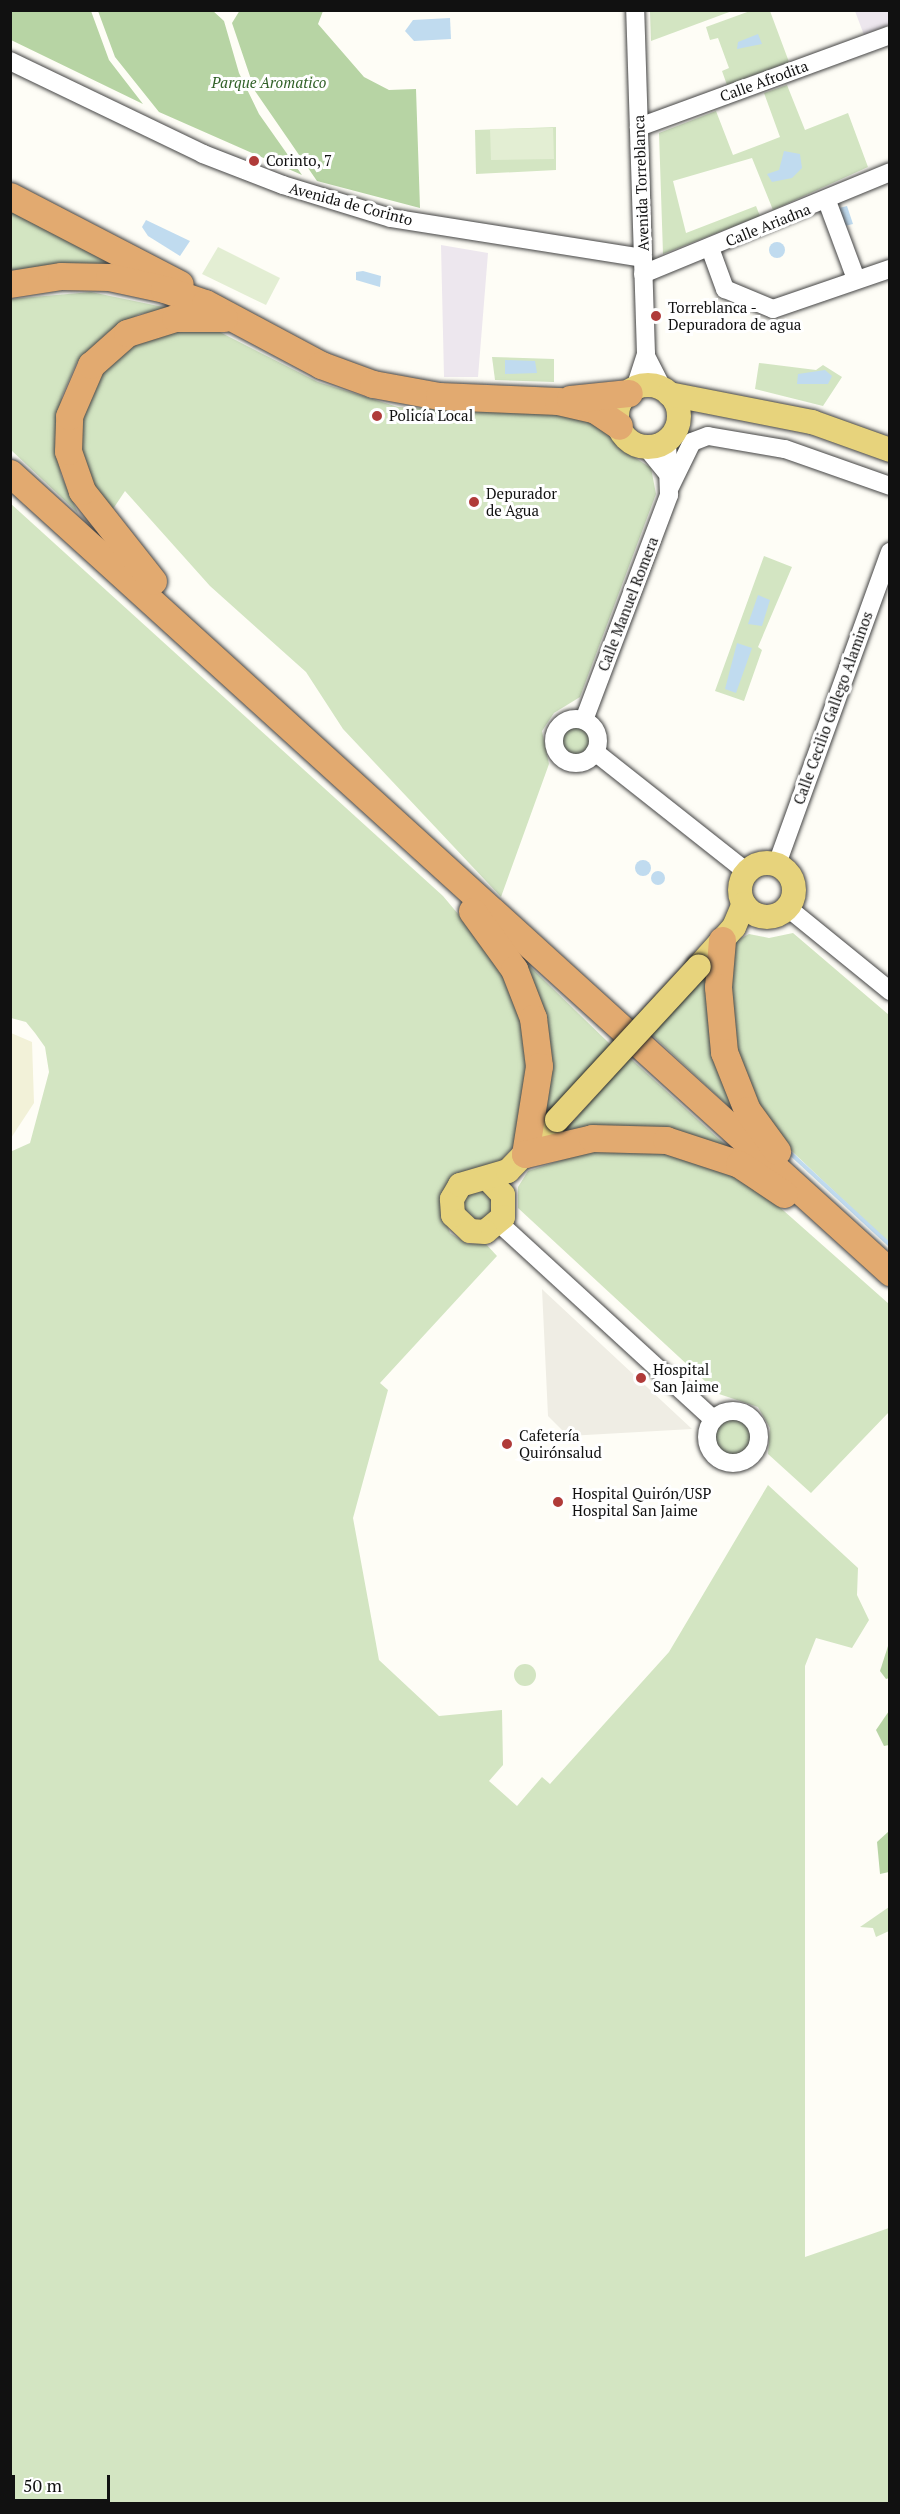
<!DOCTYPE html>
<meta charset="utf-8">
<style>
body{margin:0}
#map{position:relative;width:900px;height:2514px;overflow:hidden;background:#fefdf6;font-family:"PT Serif",serif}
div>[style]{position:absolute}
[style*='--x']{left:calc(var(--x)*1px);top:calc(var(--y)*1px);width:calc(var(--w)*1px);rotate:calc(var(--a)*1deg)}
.industrial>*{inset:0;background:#ede7ee}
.farmland>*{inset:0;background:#f2f1d8}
.green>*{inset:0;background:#d3e5c2}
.round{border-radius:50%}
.forest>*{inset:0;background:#b7d4a4}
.pitch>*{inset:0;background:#e3eed3}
.plaza>*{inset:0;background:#efede4}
.water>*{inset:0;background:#c0dbef}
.stream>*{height:4px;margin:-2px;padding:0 2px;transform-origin:2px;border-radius:2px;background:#c0dbef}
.roads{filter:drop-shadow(0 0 2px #444) drop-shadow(0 0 2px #444)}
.minor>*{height:18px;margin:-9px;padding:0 9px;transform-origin:9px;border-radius:9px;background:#fff}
.minor>.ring{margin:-9px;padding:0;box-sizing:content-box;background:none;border:18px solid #fff;border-radius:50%}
.major>*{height:24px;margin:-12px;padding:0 12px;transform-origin:12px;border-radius:12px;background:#e7d37c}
.major>.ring{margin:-12px;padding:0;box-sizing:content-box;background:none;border:24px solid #e7d37c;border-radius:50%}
.highway>*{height:27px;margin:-13.5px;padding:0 13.5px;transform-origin:13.5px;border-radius:13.5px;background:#e2aa70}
.bridges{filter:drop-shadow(0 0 2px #222) drop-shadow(0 0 2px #222)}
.major-bridge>*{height:24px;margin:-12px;padding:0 12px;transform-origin:12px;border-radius:12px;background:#e7d37c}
.dots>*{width:16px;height:16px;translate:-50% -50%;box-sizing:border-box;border:3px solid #fff;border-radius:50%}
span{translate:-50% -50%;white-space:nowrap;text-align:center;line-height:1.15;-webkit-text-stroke:6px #fff;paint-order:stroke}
.street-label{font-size:15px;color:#111}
.park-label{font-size:15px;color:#316128;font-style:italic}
.poi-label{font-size:15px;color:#111}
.left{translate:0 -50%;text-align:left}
.frame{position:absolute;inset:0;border:12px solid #111;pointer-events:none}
.scale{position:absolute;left:12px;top:2475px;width:98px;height:27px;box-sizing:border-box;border:3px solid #111;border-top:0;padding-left:8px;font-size:18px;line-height:21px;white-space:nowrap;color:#111;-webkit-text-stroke:4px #fff;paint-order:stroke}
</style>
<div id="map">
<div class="industrial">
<i style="clip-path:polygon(855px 11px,889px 11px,889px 25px,864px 35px)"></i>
<i style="clip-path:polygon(441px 245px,488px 253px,478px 377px,444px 377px)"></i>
</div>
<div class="farmland">
<i style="clip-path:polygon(11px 1033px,32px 1042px,34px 1103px,11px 1138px)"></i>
</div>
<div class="green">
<i style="clip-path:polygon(650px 11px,650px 10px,732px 11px,651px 41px)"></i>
<i style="clip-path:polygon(750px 11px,770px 11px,789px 62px,727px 85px,722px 71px,729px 68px,718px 38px,710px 40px,706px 27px)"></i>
<i style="clip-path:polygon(787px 85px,805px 130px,848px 113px,868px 167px,773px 210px,752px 158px,673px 181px,686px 233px,756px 206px,760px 216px,663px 254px,659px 133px,716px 111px,733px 155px,780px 137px,764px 93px)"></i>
<i style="clip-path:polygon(556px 127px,556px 170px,476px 174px,475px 130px)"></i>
<i style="clip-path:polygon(10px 206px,123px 263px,11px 270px)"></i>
<i style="clip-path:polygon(91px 292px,173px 309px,139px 314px,107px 333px,77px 362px,62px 396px,55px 440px,61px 475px,78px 513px,11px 450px,10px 299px)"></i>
<i style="clip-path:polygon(208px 326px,318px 382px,398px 407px,575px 415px,606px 429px,620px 448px,651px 468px,656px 494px,580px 697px,554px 713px,542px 731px,549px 764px,501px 897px,343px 729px,306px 672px,210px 586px,125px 491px,107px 518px,76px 442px,91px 376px,149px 331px)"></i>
<i style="clip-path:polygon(492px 357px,554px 359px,554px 382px,495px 380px)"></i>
<i style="clip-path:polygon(759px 363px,816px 370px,823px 365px,842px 377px,823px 406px,755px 389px)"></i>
<i style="clip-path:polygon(10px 503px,443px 896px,495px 958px,519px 1017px,529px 1060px,514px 1146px,498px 1164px,454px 1175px,440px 1203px,450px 1233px,468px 1244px,486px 1244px,497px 1256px,380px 1383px,388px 1390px,353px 1518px,379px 1660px,439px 1716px,502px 1710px,503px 1765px,489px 1781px,517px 1806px,542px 1777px,550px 1784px,669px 1652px,768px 1485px,858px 1568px,857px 1595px,869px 1620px,852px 1648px,816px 1638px,805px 1666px,805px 2257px,889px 2228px,889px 2503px,11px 2503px,10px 1152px,30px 1143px,49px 1072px,45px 1047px,35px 1033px,26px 1022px,11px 1018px)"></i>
<i style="clip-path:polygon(764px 556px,792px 567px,758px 647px,762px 650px,744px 701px,715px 691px)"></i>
<i class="round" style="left:561px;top:726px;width:30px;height:30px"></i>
<i style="clip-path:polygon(793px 933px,889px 1015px,889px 1243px,780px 1140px,764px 1120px,728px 1026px,734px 942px,749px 934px,769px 938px)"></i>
<i style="clip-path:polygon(512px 949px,611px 1045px,541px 1122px)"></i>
<i style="clip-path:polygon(706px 972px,742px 1119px,650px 1033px)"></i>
<i style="clip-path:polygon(630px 1058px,731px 1150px,563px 1133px)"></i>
<i style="clip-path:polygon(605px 1146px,703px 1158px,757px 1187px,889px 1304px,889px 1412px,811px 1493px,768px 1454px,770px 1428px,758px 1407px,719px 1394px,518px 1208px,518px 1187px,528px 1171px)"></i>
<i style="clip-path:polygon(486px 1189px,496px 1211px,476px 1223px,461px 1205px,463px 1195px)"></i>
<i class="round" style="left:714px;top:1418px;width:38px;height:38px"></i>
<i class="round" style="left:514px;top:1664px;width:22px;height:22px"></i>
<i style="clip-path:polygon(889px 1907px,889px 1931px,876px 1937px,873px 1928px,860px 1927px)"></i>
</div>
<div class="forest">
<i style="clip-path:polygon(11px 10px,91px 11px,109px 60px,143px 104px,11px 40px)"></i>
<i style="clip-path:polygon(212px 10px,224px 21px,239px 73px,259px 114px,302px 175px,159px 112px,115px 57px,98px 11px)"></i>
<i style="clip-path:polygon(240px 10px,323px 11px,318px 24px,364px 77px,389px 90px,416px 89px,420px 208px,317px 181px,255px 91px,232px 23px)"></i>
<i style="clip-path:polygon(889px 1643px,889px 1678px,886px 1679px,880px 1671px)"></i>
<i style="clip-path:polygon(889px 1711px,889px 1745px,884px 1746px,876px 1730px)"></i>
<i style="clip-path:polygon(889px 1831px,889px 1872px,880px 1874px,877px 1842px)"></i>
</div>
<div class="pitch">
<i style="clip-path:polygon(553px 128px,554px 159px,491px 160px,490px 129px)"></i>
<i style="clip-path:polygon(218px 247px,280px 278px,266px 305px,202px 274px)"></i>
</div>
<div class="plaza">
<i style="clip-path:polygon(542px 1289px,544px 1291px,692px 1429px,568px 1436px,548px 1416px)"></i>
</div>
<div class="water">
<i style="clip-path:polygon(450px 18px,451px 39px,414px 41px,405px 31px,413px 20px)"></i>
<i style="clip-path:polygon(758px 34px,762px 44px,737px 49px,738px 42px)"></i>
<i style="clip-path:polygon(784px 151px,800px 154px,802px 168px,792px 178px,772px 182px,767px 174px,779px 170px)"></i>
<i style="clip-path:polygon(847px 206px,853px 224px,845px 226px,839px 208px)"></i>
<i style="clip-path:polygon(146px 220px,190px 241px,180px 256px,148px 236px,142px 227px)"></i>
<i class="round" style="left:769px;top:242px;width:16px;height:16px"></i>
<i style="clip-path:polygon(363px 271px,381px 276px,380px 287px,356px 280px,356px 272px)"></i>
<i style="clip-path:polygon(505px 360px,535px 361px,537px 373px,505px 374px)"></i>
<i style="clip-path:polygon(825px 370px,832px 376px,828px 384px,797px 384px,798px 374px)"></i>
<i style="clip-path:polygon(758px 595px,770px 600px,762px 626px,748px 624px)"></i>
<i style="clip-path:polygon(737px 643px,752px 648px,736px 693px,725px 689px)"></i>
<i class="round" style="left:635px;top:860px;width:16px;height:16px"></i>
<i class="round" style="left:651px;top:871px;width:14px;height:14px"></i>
</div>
<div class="stream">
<i style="--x:788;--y:1151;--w:139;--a:42.7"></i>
</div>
<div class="roads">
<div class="minor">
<i style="--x:10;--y:61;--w:214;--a:25.7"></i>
<i style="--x:203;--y:154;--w:86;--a:21.2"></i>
<i style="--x:283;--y:185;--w:113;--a:17"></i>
<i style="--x:391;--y:218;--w:255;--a:9"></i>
<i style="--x:639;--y:127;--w:267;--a:-20.1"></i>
<i style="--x:827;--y:201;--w:83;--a:69.6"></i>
<i style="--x:710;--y:248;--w:44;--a:69.9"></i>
<i style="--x:725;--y:289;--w:52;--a:22.6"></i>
<i style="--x:773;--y:309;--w:124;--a:-18.9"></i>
<i style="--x:643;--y:274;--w:267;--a:-22.4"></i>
<i style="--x:646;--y:356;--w:38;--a:63"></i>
<i style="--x:635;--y:388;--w:36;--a:-72"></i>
<i style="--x:646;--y:354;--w:344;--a:-91.8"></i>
<i style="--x:646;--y:447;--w:32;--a:51"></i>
<i style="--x:670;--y:487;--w:50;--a:-63.9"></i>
<i style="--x:692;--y:442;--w:17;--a:-21"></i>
<i style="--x:708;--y:436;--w:78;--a:9.6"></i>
<i style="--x:785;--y:449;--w:111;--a:19.4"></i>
<i class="ring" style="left:554px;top:719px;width:26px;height:26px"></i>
<i style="--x:584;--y:720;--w:241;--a:-69.3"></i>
<i style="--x:669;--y:495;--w:55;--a:-92.1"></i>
<i style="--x:595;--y:752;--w:194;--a:38.3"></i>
<i style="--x:777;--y:864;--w:332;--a:-70.1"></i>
<i style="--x:788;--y:908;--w:132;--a:39.1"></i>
<i style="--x:499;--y:1223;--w:290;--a:42.5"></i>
<i class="ring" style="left:707px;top:1411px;width:34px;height:34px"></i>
</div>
<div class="major">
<i class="ring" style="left:617px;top:385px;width:38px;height:38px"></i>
<i style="--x:669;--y:394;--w:146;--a:11.1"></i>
<i style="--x:812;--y:422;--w:83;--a:19.7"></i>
<i class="ring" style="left:740px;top:863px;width:30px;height:30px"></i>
<i style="--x:699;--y:966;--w:52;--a:-48.1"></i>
<i style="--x:734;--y:927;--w:25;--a:-67"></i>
<i style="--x:490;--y:1181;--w:19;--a:47"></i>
<i style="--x:503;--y:1195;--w:22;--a:90"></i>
<i style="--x:503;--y:1217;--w:23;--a:140"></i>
<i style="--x:485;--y:1232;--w:15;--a:-176"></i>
<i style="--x:470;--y:1231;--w:23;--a:-137"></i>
<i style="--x:453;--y:1215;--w:16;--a:-94"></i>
<i style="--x:452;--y:1199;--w:16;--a:-60"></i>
<i style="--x:460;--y:1185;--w:50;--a:-16.3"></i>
<i style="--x:508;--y:1171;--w:71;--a:-46.1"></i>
</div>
<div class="highway">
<i style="--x:10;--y:196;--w:191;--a:27.4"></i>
<i style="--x:10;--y:284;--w:52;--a:-8.9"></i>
<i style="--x:61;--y:276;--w:48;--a:1.2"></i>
<i style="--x:109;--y:277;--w:56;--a:12.3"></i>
<i style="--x:164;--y:289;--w:43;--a:18.9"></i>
<i style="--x:205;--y:303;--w:132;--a:28.1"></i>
<i style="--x:321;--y:365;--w:55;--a:20.1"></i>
<i style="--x:373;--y:384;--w:67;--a:10.3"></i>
<i style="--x:439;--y:396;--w:119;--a:2.4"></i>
<i style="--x:558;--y:401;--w:37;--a:13"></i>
<i style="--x:594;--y:409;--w:30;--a:34"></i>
<i style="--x:570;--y:399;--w:59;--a:-5.8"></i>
<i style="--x:10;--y:473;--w:1189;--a:42.24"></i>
<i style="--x:153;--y:581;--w:115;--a:-128.3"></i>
<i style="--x:82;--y:491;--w:42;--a:-109.3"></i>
<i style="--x:68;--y:451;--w:35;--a:-88"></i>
<i style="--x:69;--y:416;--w:56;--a:-66.7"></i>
<i style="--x:91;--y:365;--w:48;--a:-41.6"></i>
<i style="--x:127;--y:333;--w:50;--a:-17.4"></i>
<i style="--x:175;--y:318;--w:49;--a:0"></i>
<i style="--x:472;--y:911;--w:72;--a:54.1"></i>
<i style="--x:514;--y:969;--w:53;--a:68.8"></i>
<i style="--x:533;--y:1018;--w:48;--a:82.9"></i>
<i style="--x:539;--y:1066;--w:89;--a:99"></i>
<i style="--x:722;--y:940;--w:47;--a:94.9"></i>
<i style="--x:718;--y:987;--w:65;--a:84.7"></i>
<i style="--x:724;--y:1052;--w:62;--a:68.4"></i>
<i style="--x:747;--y:1110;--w:51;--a:53.8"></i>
<i style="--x:525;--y:1154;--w:69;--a:-13.4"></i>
<i style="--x:592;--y:1138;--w:74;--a:1.5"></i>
<i style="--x:666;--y:1140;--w:77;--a:18.2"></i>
<i style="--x:739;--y:1164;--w:54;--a:33.7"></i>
</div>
</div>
<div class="bridges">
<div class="major-bridge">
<i style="--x:557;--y:1120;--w:209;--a:-47.3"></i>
</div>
</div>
<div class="dots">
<i style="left:254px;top:161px;background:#b03b39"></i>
<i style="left:656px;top:316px;background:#b03b39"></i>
<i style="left:377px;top:416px;background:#b03b39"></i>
<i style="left:474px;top:502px;background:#b03b39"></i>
<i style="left:641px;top:1378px;background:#b03b39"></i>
<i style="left:507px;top:1444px;background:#b03b39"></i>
<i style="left:558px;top:1502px;background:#b03b39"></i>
</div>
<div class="street-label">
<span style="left:764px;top:81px;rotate:-20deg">Calle Afrodita</span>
<span style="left:641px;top:183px;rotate:-92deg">Avenida Torreblanca</span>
<span style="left:351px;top:204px;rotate:15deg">Avenida de Corinto</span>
<span style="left:768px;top:225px;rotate:-22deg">Calle Ariadna</span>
<span style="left:628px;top:604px;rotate:-69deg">Calle Manuel Romera</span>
<span style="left:833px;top:708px;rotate:-70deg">Calle Cecilio Gallego Alaminos</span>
</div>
<div class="park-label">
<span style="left:269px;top:83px">Parque Aromatico</span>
</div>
<div class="poi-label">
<span class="left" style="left:266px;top:161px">Corinto, 7</span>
<span class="left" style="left:668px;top:316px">Torreblanca -<br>Depuradora de agua</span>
<span class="left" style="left:389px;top:416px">Policía Local</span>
<span class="left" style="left:486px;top:502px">Depurador<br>de Agua</span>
<span class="left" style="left:653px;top:1378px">Hospital<br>San Jaime</span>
<span class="left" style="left:519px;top:1444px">Cafetería<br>Quirónsalud</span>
<span class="left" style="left:572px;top:1502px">Hospital Quirón/USP<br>Hospital San Jaime</span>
</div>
<div class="frame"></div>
<div class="scale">50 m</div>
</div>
